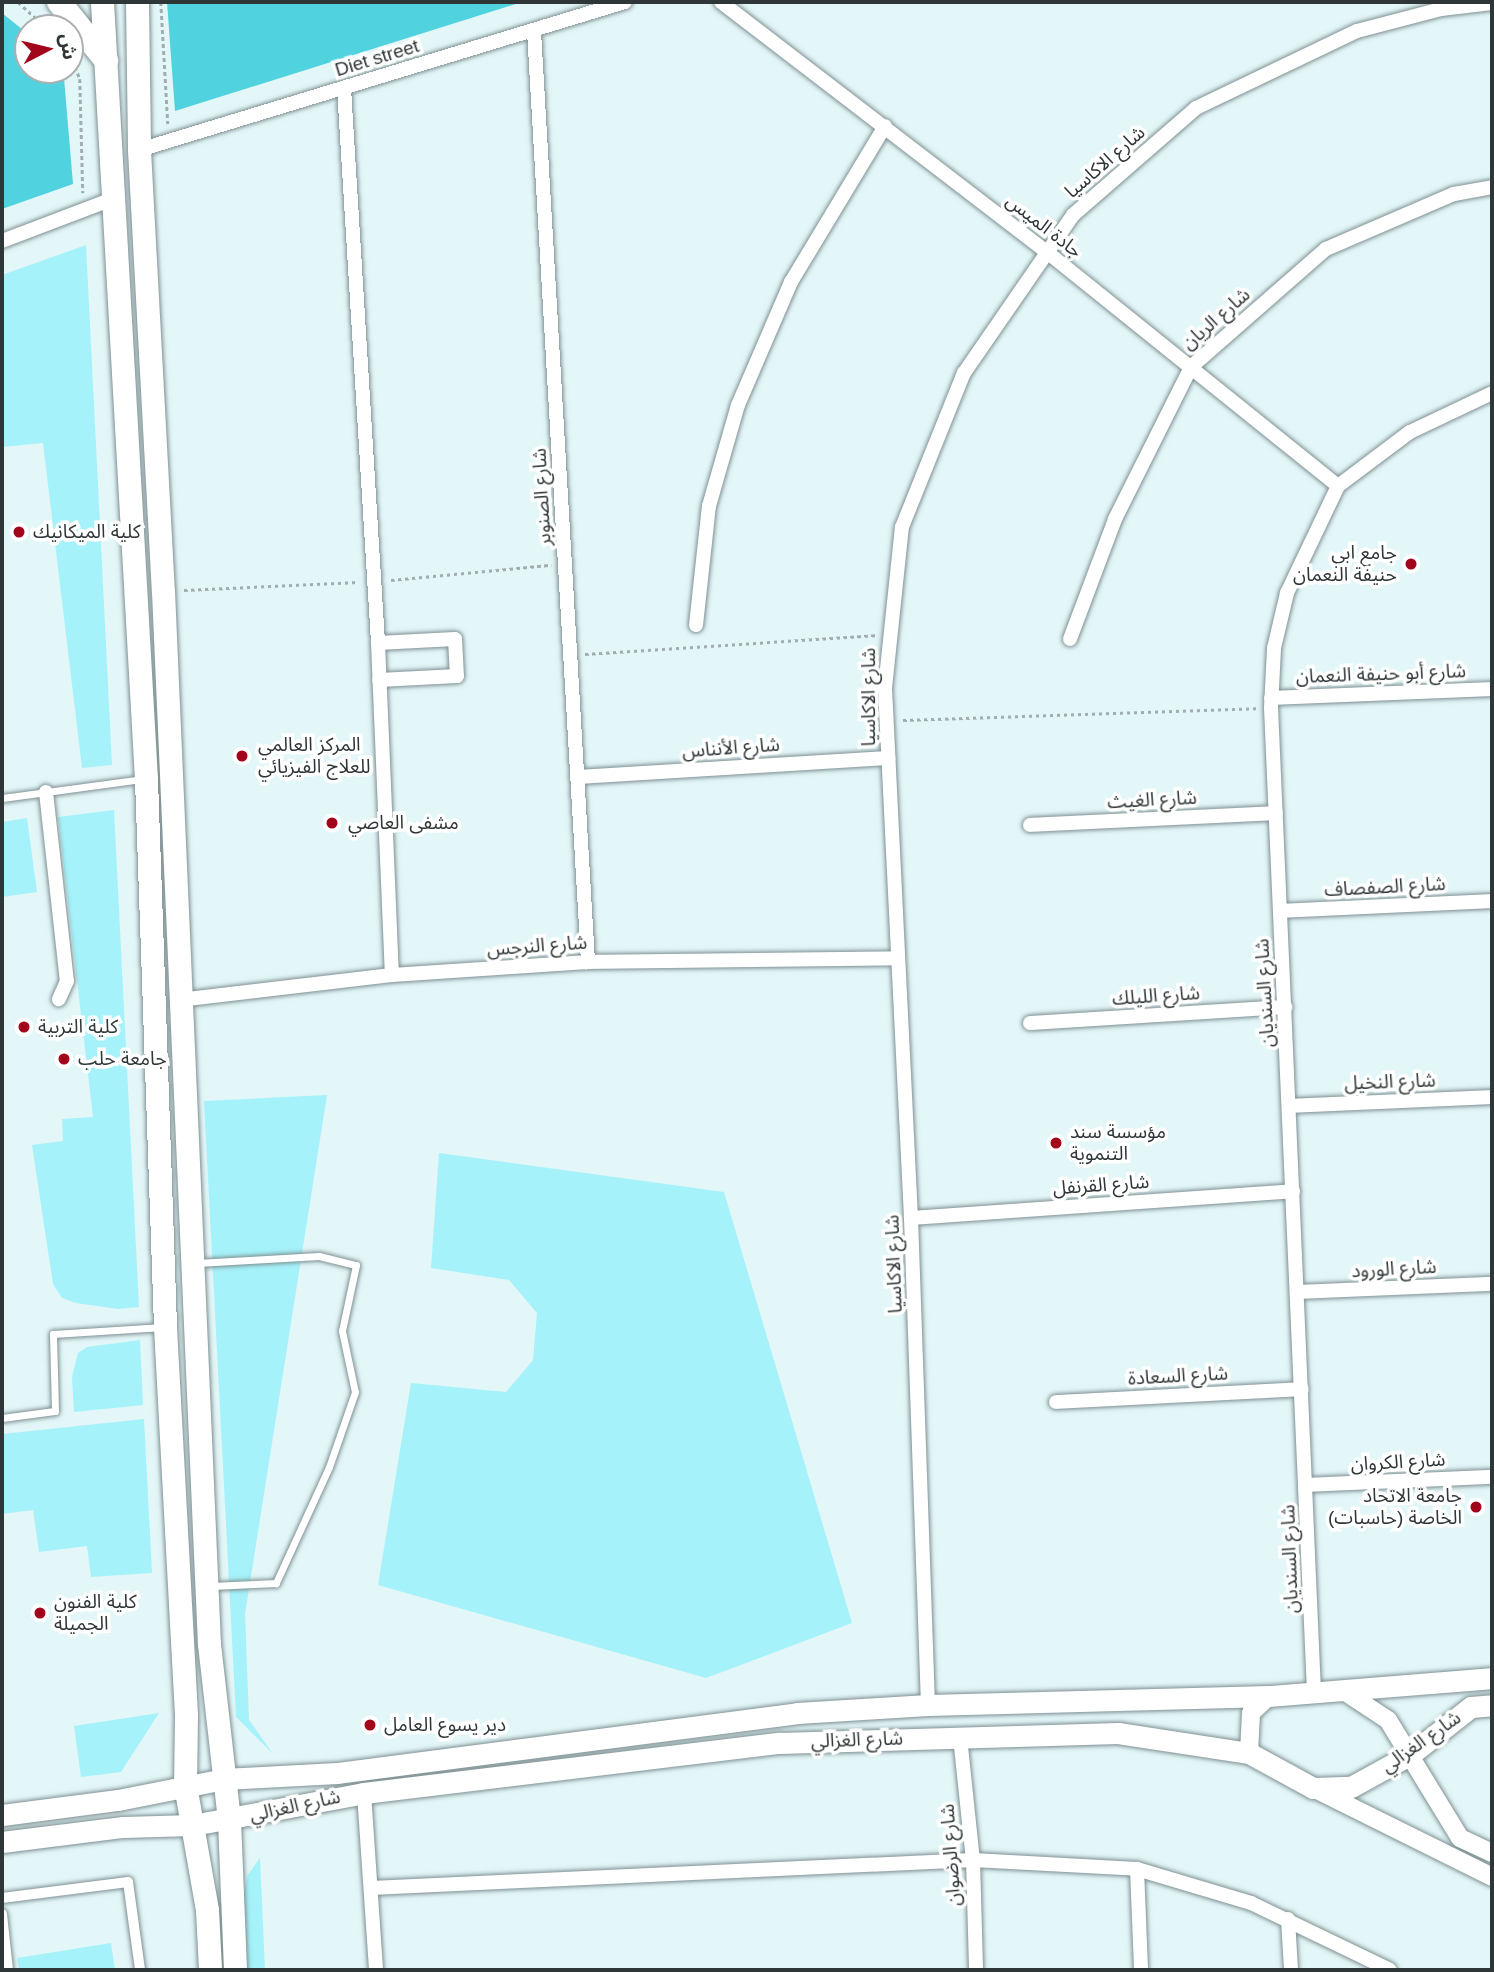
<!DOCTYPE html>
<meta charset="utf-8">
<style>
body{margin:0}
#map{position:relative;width:1494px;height:1972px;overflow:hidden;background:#e3f6f8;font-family:Helvetica,"Noto Sans Arabic",sans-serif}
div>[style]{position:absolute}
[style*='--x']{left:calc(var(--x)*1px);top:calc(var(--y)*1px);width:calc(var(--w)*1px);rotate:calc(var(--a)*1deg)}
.green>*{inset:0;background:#a6f2fa}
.forest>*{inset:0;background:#50d2df}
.path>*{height:2.5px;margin-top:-1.25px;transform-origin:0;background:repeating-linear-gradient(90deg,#a0aeb0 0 3.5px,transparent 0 7px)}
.roads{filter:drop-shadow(0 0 2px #7f9092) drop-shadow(0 0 2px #7f9092)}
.service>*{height:7px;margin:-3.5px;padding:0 3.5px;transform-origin:3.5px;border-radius:3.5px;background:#fff}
.pedestrian>*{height:10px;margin:-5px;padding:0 5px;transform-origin:5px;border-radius:5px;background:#fff}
.minor>*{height:14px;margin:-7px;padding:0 7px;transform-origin:7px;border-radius:7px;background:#fff}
.tertiary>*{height:18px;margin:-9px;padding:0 9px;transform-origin:9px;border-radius:9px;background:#fff}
.secondary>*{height:21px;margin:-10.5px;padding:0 10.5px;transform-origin:10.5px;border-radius:10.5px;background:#fff}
.primary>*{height:23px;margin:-11.5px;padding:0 11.5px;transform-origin:11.5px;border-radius:11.5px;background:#fff}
.trunk>*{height:24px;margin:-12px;padding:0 12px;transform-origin:12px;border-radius:12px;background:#fff}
.dots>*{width:19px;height:19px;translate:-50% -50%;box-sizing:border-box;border:4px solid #fff;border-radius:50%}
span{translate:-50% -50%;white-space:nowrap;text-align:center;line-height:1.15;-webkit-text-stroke:7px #fff;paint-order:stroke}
.street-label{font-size:19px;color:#2f3637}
.poi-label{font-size:19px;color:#2f3637}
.left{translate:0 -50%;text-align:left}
.right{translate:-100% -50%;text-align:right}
.frame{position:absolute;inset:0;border:4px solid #2f3637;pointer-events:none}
.north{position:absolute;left:14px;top:14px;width:70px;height:70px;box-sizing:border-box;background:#fff;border:2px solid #acafaf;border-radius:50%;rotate:83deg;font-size:19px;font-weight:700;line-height:28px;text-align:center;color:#2f3637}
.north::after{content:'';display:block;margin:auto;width:24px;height:32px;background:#a2051b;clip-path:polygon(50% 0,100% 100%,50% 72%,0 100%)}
</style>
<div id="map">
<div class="green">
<i style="clip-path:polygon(86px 245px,112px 765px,82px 768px,43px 443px,2px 447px,2px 275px)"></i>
<i style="clip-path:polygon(114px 810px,139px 1307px,118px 1309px,76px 1303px,62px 1298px,53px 1284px,32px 1145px,63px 1141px,62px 1119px,93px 1117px,58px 817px)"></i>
<i style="clip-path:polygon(27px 818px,37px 892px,2px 897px,2px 822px)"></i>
<i style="clip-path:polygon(327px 1095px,245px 1614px,249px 1720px,273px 1754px,236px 1717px,204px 1101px)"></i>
<i style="clip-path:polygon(439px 1153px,724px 1192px,852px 1623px,706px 1678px,378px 1585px,411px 1383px,506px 1392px,533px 1360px,537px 1313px,509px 1280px,431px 1268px)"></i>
<i style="clip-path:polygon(140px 1340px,143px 1405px,74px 1412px,72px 1377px,78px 1353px,87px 1347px)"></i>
<i style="clip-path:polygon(144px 1419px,152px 1573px,91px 1577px,87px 1546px,39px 1552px,33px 1510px,2px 1514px,2px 1434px)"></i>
<i style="clip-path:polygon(159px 1713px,121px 1772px,81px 1777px,74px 1726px)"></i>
<i style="clip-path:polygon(260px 1858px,265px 1970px,247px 1970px,243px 1903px,247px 1876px)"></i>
<i style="clip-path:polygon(111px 1943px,115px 1970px,19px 1970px,17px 1958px)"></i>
</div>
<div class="forest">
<i style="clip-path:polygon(167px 2px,522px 2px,175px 111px)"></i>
<i style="clip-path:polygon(2px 13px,28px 34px,28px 70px,57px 70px,64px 78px,73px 184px,2px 209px)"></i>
</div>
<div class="path">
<i style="--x:18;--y:2;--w:39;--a:42"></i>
<i style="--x:161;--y:2;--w:122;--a:86.7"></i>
<i style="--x:70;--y:54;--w:27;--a:68"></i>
<i style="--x:80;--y:79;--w:114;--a:88.5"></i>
<i style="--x:391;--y:580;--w:161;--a:-5.4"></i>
<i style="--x:184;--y:590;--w:175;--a:-2.6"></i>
<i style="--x:585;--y:654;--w:291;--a:-3.7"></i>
<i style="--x:903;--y:720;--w:354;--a:-1.9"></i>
</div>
<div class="roads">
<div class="service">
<i style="--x:2;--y:798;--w:141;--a:-7.7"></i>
<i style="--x:197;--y:1263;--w:122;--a:-3.3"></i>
<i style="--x:319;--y:1256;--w:38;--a:14"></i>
<i style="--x:356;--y:1265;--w:67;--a:102"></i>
<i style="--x:342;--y:1331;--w:62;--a:78"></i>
<i style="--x:355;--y:1392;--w:79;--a:109.1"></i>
<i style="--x:329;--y:1467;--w:128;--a:114.6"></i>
<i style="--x:276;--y:1583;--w:65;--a:177.4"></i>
<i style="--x:2;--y:1418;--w:53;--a:-7.5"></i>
<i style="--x:55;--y:1411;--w:77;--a:-91.5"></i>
<i style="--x:53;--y:1334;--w:110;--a:-3.6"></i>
</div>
<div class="pedestrian">
<i style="--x:2;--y:1898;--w:127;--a:-7.2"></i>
<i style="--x:128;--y:1882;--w:89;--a:82.2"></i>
<i style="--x:2;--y:1914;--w:56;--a:83.9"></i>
</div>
<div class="minor">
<i style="--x:721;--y:2;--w:411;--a:37.5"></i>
<i style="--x:1047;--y:252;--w:373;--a:38.8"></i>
<i style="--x:534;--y:31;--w:933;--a:86.68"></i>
<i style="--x:344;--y:88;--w:556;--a:86.49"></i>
<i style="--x:378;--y:643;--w:332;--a:87.6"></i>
<i style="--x:139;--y:150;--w:508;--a:-16.94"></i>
<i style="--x:2;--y:241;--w:121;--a:-20.8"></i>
<i style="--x:696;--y:625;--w:120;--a:-83.8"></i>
<i style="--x:709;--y:506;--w:105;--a:-74"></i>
<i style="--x:738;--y:405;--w:134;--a:-66.7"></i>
<i style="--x:791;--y:282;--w:182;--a:-58.9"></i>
<i style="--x:1070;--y:639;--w:128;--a:-69.4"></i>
<i style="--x:1115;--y:519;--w:170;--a:-63.4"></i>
<i style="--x:1191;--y:367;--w:179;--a:-41.2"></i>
<i style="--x:1326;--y:249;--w:139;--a:-23.3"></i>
<i style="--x:1454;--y:194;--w:39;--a:-10"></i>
<i style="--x:378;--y:643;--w:77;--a:-3"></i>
<i style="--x:455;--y:639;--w:37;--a:87"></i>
<i style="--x:457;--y:676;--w:78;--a:177.1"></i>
<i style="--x:1271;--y:698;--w:221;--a:-2.3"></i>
<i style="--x:577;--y:777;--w:312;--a:-3.5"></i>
<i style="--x:46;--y:792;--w:190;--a:83.7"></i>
<i style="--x:67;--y:981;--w:20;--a:114"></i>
<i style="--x:1030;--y:825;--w:246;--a:-2.8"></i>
<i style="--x:1280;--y:911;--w:212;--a:-2.7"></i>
<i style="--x:179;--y:1000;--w:214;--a:-6.7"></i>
<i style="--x:392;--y:975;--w:196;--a:-3.8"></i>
<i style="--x:588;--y:962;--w:310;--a:-0.7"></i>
<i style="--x:1030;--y:1023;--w:256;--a:-3.6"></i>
<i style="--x:1289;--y:1106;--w:203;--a:-2.5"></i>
<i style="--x:911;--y:1218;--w:383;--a:-4"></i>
<i style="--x:1298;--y:1292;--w:194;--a:-2.4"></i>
<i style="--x:1056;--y:1402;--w:246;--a:-3"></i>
<i style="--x:1306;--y:1485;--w:186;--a:-2.5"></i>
<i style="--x:1314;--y:1692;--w:985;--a:-92.5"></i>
<i style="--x:1271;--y:708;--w:60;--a:-87.1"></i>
<i style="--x:1274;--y:648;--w:57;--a:-76.7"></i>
<i style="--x:1287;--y:593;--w:119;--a:-64.5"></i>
<i style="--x:1338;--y:486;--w:90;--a:-36.9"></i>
<i style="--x:1410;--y:432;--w:91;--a:-25.4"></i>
<i style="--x:928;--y:1705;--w:487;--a:-92"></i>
<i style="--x:911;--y:1218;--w:531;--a:-92.81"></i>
<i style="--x:885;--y:688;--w:162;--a:-84"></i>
<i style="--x:902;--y:527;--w:166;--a:-68.1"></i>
<i style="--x:964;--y:373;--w:192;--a:-55.4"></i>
<i style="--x:1073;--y:215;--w:163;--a:-41"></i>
<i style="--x:1196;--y:108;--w:178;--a:-25.6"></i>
<i style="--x:1357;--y:31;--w:87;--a:-14.7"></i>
<i style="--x:1441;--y:9;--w:51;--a:-6.7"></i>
<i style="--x:960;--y:1737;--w:124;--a:84"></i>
<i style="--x:973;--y:1860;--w:110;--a:88.4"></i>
<i style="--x:364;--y:1793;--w:177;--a:86.1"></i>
<i style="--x:1137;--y:1869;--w:101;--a:87.7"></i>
<i style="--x:371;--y:1888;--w:603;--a:-2.66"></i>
<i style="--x:973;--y:1860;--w:164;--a:3.1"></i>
<i style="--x:1137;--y:1869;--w:119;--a:16.6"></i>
<i style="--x:1251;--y:1903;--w:154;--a:25.7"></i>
<i style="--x:1288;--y:1919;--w:51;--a:86.6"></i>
</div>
<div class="tertiary">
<i style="--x:1344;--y:1691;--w:53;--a:33.4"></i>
<i style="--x:1388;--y:1720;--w:138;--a:58.6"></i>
<i style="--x:1460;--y:1838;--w:35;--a:25"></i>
<i style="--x:1249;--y:1753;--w:40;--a:-87.1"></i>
<i style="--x:1251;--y:1713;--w:25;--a:-43"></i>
<i style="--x:1313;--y:1788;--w:200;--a:26.4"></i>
</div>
<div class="secondary">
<i style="--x:2;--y:1815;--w:117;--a:-7.4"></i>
<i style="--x:118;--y:1800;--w:108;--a:-11.2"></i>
<i style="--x:224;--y:1779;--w:113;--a:-3"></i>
<i style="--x:337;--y:1773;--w:464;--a:-7.4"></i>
<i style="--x:797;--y:1713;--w:131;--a:-3.5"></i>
<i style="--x:928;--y:1705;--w:341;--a:-1.5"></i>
<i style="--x:1269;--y:1696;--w:224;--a:-4.6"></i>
<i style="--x:2;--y:1842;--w:122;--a:-7.1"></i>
<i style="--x:123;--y:1827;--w:70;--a:-1.6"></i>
<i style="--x:193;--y:1825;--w:174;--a:-10.6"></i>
<i style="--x:364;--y:1793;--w:418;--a:-6.9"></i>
<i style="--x:779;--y:1743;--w:339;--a:-1.7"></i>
<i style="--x:1118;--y:1733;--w:133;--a:8.7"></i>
<i style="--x:1249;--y:1753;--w:73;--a:28.7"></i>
<i style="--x:1313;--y:1788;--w:38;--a:-2"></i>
<i style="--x:1351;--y:1787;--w:68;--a:-28.8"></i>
<i style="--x:1411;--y:1754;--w:76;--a:-38.1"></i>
<i style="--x:1471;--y:1707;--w:21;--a:-5"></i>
</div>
<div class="primary">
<i style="--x:102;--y:2;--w:778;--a:86.76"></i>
<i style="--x:146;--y:779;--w:548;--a:88.01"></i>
<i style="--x:165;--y:1327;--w:390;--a:86.9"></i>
<i style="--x:186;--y:1716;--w:69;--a:90.8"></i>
<i style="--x:185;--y:1785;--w:127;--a:80"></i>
<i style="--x:207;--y:1910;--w:60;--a:87.1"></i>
<i style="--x:137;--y:2;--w:148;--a:89.2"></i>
<i style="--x:139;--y:150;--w:442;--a:86.9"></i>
<i style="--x:163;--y:591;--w:1054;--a:87.5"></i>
<i style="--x:209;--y:1644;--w:177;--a:83.5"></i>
<i style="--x:229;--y:1820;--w:150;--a:87.7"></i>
</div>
<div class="trunk">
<i style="--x:59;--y:2;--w:75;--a:51"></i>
</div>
</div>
<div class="dots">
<i style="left:19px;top:532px;background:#a2051b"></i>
<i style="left:1411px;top:564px;background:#a2051b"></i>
<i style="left:242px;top:756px;background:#a2051b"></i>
<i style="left:332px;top:823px;background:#a2051b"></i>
<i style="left:24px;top:1027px;background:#a2051b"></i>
<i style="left:64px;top:1059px;background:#a2051b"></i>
<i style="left:1056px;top:1143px;background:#a2051b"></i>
<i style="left:1476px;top:1507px;background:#a2051b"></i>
<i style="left:40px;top:1613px;background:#a2051b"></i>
<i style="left:370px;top:1725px;background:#a2051b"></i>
</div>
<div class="street-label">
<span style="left:377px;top:58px;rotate:-17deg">Diet street</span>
<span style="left:1105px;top:162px;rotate:-41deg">شارع الاكاسيا</span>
<span style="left:1044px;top:226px;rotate:38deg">جادة الميس</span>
<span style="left:1216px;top:319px;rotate:-41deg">شارع الريان</span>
<span style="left:542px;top:497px;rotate:-93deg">شارع الصنوبر</span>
<span style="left:1381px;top:674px;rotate:-2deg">شارع أبو حنيفة النعمان</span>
<span style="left:869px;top:697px;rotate:-90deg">شارع الاكاسيا</span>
<span style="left:731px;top:748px;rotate:-4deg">شارع الأنناس</span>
<span style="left:1152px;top:800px;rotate:-3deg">شارع الغيث</span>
<span style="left:1385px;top:887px;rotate:-3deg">شارع الصفصاف</span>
<span style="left:537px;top:946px;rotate:-4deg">شارع النرجس</span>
<span style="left:1265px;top:993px;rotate:-93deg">شارع السنديان</span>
<span style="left:1156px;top:996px;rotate:-4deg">شارع الليلك</span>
<span style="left:1390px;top:1082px;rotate:-2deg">شارع النخيل</span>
<span style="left:1101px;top:1185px;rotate:-4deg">شارع القرنفل</span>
<span style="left:894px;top:1264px;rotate:-92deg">شارع الاكاسيا</span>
<span style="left:1394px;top:1269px;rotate:-3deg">شارع الورود</span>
<span style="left:1178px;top:1376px;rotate:-3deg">شارع السعادة</span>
<span style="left:1398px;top:1462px;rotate:-3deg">شارع الكروان</span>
<span style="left:1290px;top:1559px;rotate:-92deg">شارع السنديان</span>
<span style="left:857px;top:1740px;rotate:-2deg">شارع الغزالي</span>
<span style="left:1421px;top:1742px;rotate:-35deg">شارع الغزالي</span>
<span style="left:295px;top:1806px;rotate:-12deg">شارع الغزالي</span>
<span style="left:951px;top:1855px;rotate:-94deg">شارع الرضوان</span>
</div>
<div class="poi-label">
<span class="left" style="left:33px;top:532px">كلية الميكانيك</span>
<span class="right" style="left:1397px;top:564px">جامع ابي<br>حنيفة النعمان</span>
<span class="left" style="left:258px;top:756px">المركز العالمي<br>للعلاج الفيزيائي</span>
<span class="left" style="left:348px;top:823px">مشفى العاصي</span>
<span class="left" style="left:38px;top:1027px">كلية التربية</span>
<span class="left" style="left:78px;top:1059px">جامعة حلب</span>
<span class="left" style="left:1070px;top:1143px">مؤسسة سند<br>التنموية</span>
<span class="right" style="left:1462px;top:1507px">جامعة الاتحاد<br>الخاصة (حاسبات)</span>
<span class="left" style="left:54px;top:1613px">كلية الفنون<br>الجميلة</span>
<span class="left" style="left:384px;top:1725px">دير يسوع العامل</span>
</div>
<div class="frame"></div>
<div class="north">ش</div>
</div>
